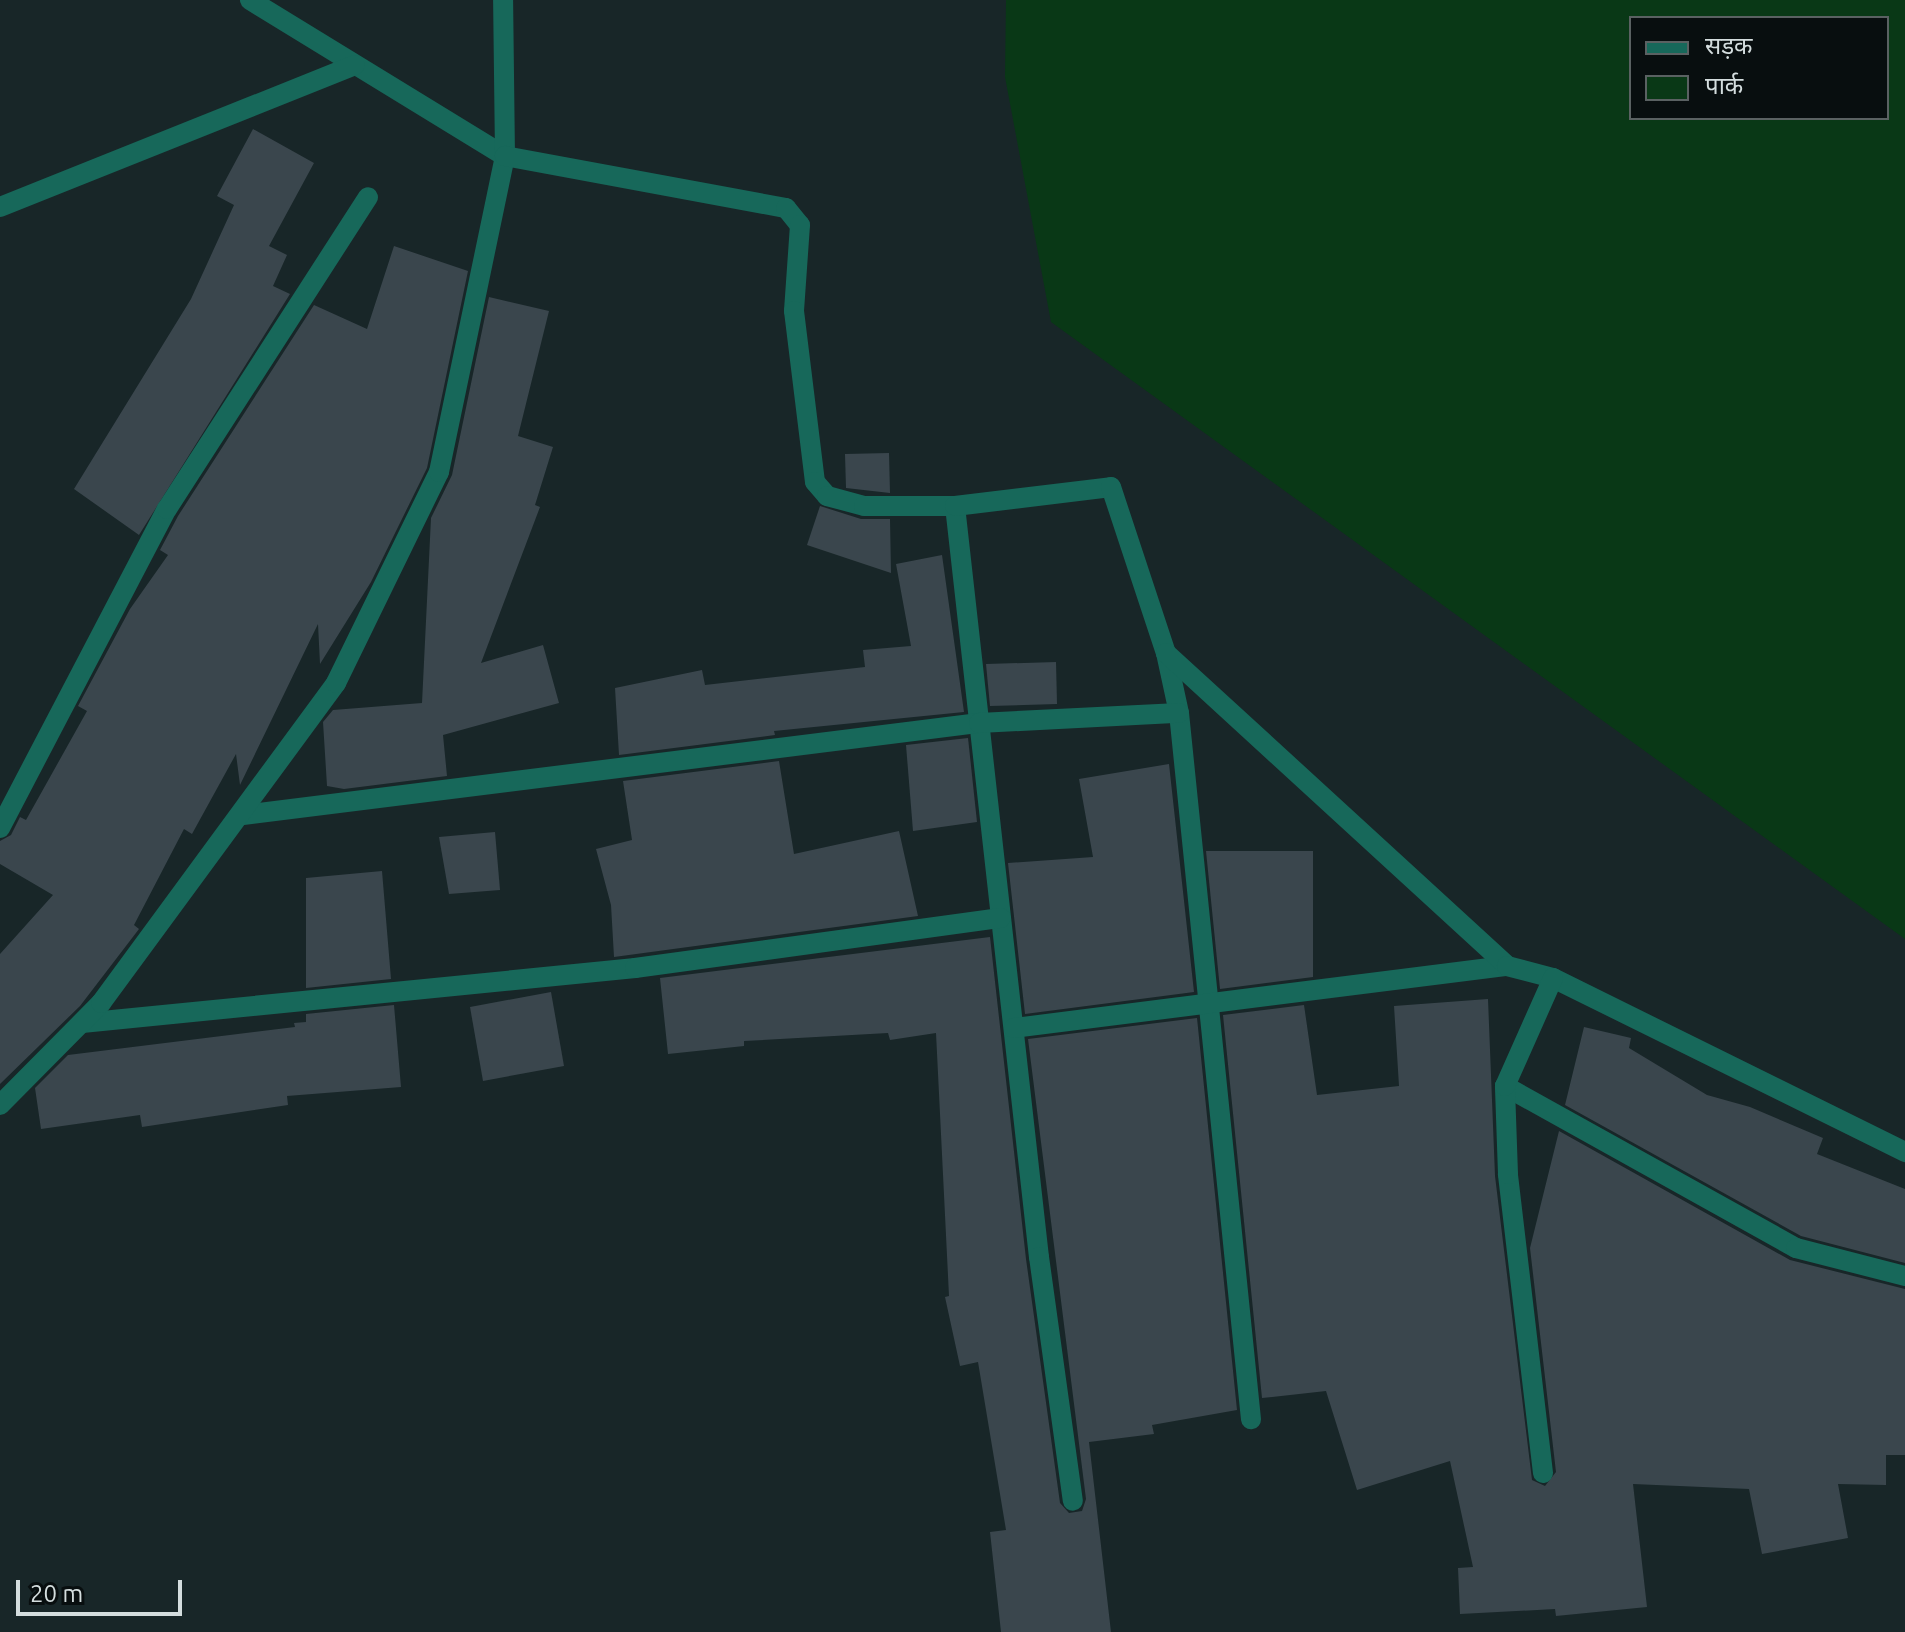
<!DOCTYPE html>
<meta charset="utf-8">
<style>
body{margin:0}
#map{position:relative;width:1905px;height:1632px;overflow:hidden;background:#182628;font-family:Ubuntu,"Noto Sans Devanagari",sans-serif}
div>[style]{position:absolute}
[style*='--x']{left:calc(var(--x)*1px);top:calc(var(--y)*1px);width:calc(var(--w)*1px);rotate:calc(var(--a)*1deg)}
.green>*{inset:0;background:#093816}
.building>*{inset:0;background:#3a464d}
.street>*{height:20px;margin:-10px;padding:0 10px;transform-origin:10px;border-radius:10px;background:#17685a}
span{translate:-50% -50%;white-space:nowrap;text-align:center;line-height:1.15;-webkit-text-stroke:8px #080e0f;paint-order:stroke}
.legend{position:absolute;left:1629px;top:16px;width:260px;height:104px;box-sizing:border-box;background:#080e0f;border:2px solid #5a6162;margin:0;padding:10px 14px;list-style:none;font-size:24px;color:#d4ddde}
.legend li{display:flex;align-items:center;gap:16px;height:40px}
.legend b{width:40px;border:2px solid #5a6162}
.scale{position:absolute;left:16px;top:1580px;width:166px;height:36px;box-sizing:border-box;border:4px solid #d4ddde;border-top:0;padding-left:10px;font-size:24px;line-height:28px;white-space:nowrap;color:#d4ddde;-webkit-text-stroke:6px #080e0f;paint-order:stroke}
</style>
<div id="map">
<div class="green">
<i style="clip-path:polygon(evenodd,1006px 0,1905px 0,1905px 939px,1051px 322px,1005px 77px,1006px 0,1631px 18px,1887px 18px,1887px 118px,1631px 118px,1631px 18px)"></i>
</div>
<div class="building">
<i style="clip-path:polygon(253px 129px,314px 163px,269px 246px,287px 255px,273px 286px,290px 294px,139px 535px,74px 489px,191px 299px,234px 205px,217px 196px)"></i>
<i style="clip-path:polygon(394px 246px,468px 271px,427px 468px,371px 582px,320px 664px,318px 624px,240px 785px,236px 754px,192px 834px,184px 829px,134px 925px,139px 929px,80px 1006px,0 1084px,0 954px,53px 895px,0 864px,0 841px,11px 835px,20px 817px,26px 820px,87px 711px,78px 706px,130px 609px,168px 555px,160px 550px,178px 516px,314px 305px,367px 329px)"></i>
<i style="clip-path:polygon(489px 297px,549px 311px,518px 436px,553px 447px,535px 505px,540px 507px,481px 663px,543px 645px,559px 703px,443px 735px,447px 776px,344px 789px,327px 786px,323px 722px,333px 710px,422px 703px,431px 518px,452px 475px)"></i>
<i style="clip-path:polygon(889px 453px,890px 493px,846px 488px,845px 454px)"></i>
<i style="clip-path:polygon(820px 506px,861px 519px,890px 519px,891px 573px,807px 545px)"></i>
<i style="clip-path:polygon(942px 555px,964px 712px,774px 731px,775px 735px,619px 755px,615px 688px,702px 670px,705px 685px,865px 667px,863px 650px,911px 646px,896px 564px)"></i>
<i style="clip-path:polygon(1056px 662px,1057px 704px,990px 706px,986px 664px)"></i>
<i style="clip-path:polygon(968px 738px,977px 822px,913px 831px,906px 745px)"></i>
<i style="clip-path:polygon(779px 761px,794px 854px,899px 831px,918px 916px,614px 957px,611px 905px,596px 849px,632px 840px,623px 781px)"></i>
<i style="clip-path:polygon(1169px 764px,1194px 992px,1025px 1014px,1008px 863px,1093px 857px,1079px 779px)"></i>
<i style="clip-path:polygon(495px 832px,500px 890px,449px 894px,439px 837px)"></i>
<i style="clip-path:polygon(1206px 851px,1313px 851px,1313px 977px,1220px 989px)"></i>
<i style="clip-path:polygon(382px 871px,391px 979px,306px 988px,306px 878px)"></i>
<i style="clip-path:polygon(990px 937px,1026px 1259px,1060px 1503px,1069px 1513px,1082px 1511px,1086px 1499px,1028px 1039px,1197px 1018px,1237px 1410px,1152px 1425px,1154px 1434px,1089px 1442px,1111px 1632px,1001px 1632px,990px 1532px,1006px 1530px,978px 1362px,960px 1366px,945px 1297px,949px 1296px,936px 1033px,890px 1040px,888px 1033px,744px 1041px,744px 1046px,668px 1054px,660px 978px)"></i>
<i style="clip-path:polygon(551px 992px,564px 1066px,483px 1081px,470px 1007px)"></i>
<i style="clip-path:polygon(1488px 999px,1495px 1176px,1532px 1480px,1545px 1486px,1556px 1472px,1530px 1248px,1559px 1131px,1790px 1260px,1905px 1289px,1905px 1455px,1886px 1455px,1886px 1485px,1838px 1484px,1848px 1538px,1762px 1554px,1749px 1489px,1633px 1484px,1647px 1607px,1556px 1616px,1555px 1609px,1460px 1614px,1458px 1568px,1473px 1567px,1450px 1461px,1357px 1490px,1326px 1391px,1262px 1398px,1223px 1015px,1304px 1005px,1317px 1095px,1399px 1086px,1394px 1006px)"></i>
<i style="clip-path:polygon(394px 1005px,401px 1087px,287px 1096px,288px 1105px,142px 1127px,140px 1115px,41px 1129px,35px 1088px,68px 1055px,295px 1027px,294px 1023px,306px 1022px,306px 1014px)"></i>
<i style="clip-path:polygon(1584px 1027px,1631px 1038px,1629px 1048px,1707px 1095px,1750px 1107px,1823px 1138px,1817px 1154px,1905px 1189px,1905px 1263px,1801px 1236px,1565px 1105px)"></i>
</div>
<div class="street">
<i style="--x:250;--y:0;--w:299;--a:31.5"></i>
<i style="--x:505;--y:156;--w:156;--a:-90.7"></i>
<i style="--x:0;--y:207;--w:382;--a:-21.8"></i>
<i style="--x:955;--y:506;--w:756;--a:83.62"></i>
<i style="--x:1039;--y:1257;--w:246;--a:82.1"></i>
<i style="--x:1166;--y:653;--w:61;--a:77.8"></i>
<i style="--x:1179;--y:713;--w:710;--a:84.18"></i>
<i style="--x:243;--y:815;--w:742;--a:-7.13"></i>
<i style="--x:979;--y:723;--w:200;--a:-2.9"></i>
<i style="--x:0;--y:828;--w:360;--a:-62.4"></i>
<i style="--x:167;--y:509;--w:371;--a:-57.2"></i>
<i style="--x:82;--y:1023;--w:556;--a:-5.68"></i>
<i style="--x:635;--y:968;--w:369;--a:-7.8"></i>
<i style="--x:1014;--y:1028;--w:497;--a:-7.2"></i>
<i style="--x:1505;--y:1086;--w:333;--a:29.1"></i>
<i style="--x:1796;--y:1248;--w:113;--a:14.4"></i>
<i style="--x:0;--y:1105;--w:144;--a:-45.3"></i>
<i style="--x:101;--y:1003;--w:397;--a:-53.7"></i>
<i style="--x:336;--y:683;--w:235;--a:-64"></i>
<i style="--x:439;--y:472;--w:323;--a:-78.2"></i>
<i style="--x:505;--y:156;--w:286;--a:10.5"></i>
<i style="--x:786;--y:208;--w:22;--a:51"></i>
<i style="--x:800;--y:225;--w:86;--a:94"></i>
<i style="--x:794;--y:311;--w:172;--a:83"></i>
<i style="--x:815;--y:482;--w:18;--a:49"></i>
<i style="--x:827;--y:496;--w:38;--a:15"></i>
<i style="--x:864;--y:506;--w:91;--a:0"></i>
<i style="--x:955;--y:506;--w:157;--a:-6.9"></i>
<i style="--x:1111;--y:487;--w:175;--a:71.7"></i>
<i style="--x:1166;--y:653;--w:463;--a:42.5"></i>
<i style="--x:1507;--y:966;--w:48;--a:14.6"></i>
<i style="--x:1553;--y:978;--w:393;--a:26.3"></i>
<i style="--x:1543;--y:1473;--w:301;--a:-96.7"></i>
<i style="--x:1508;--y:1174;--w:88;--a:-92"></i>
<i style="--x:1505;--y:1086;--w:118;--a:-66"></i>
</div>
<ul class="legend">
<li><b style="height:10px;background:#17685a"></b>सड़क</li>
<li><b style="height:22px;background:#093816"></b>पार्क</li>
</ul>
<div class="scale">20 m</div>
</div>
